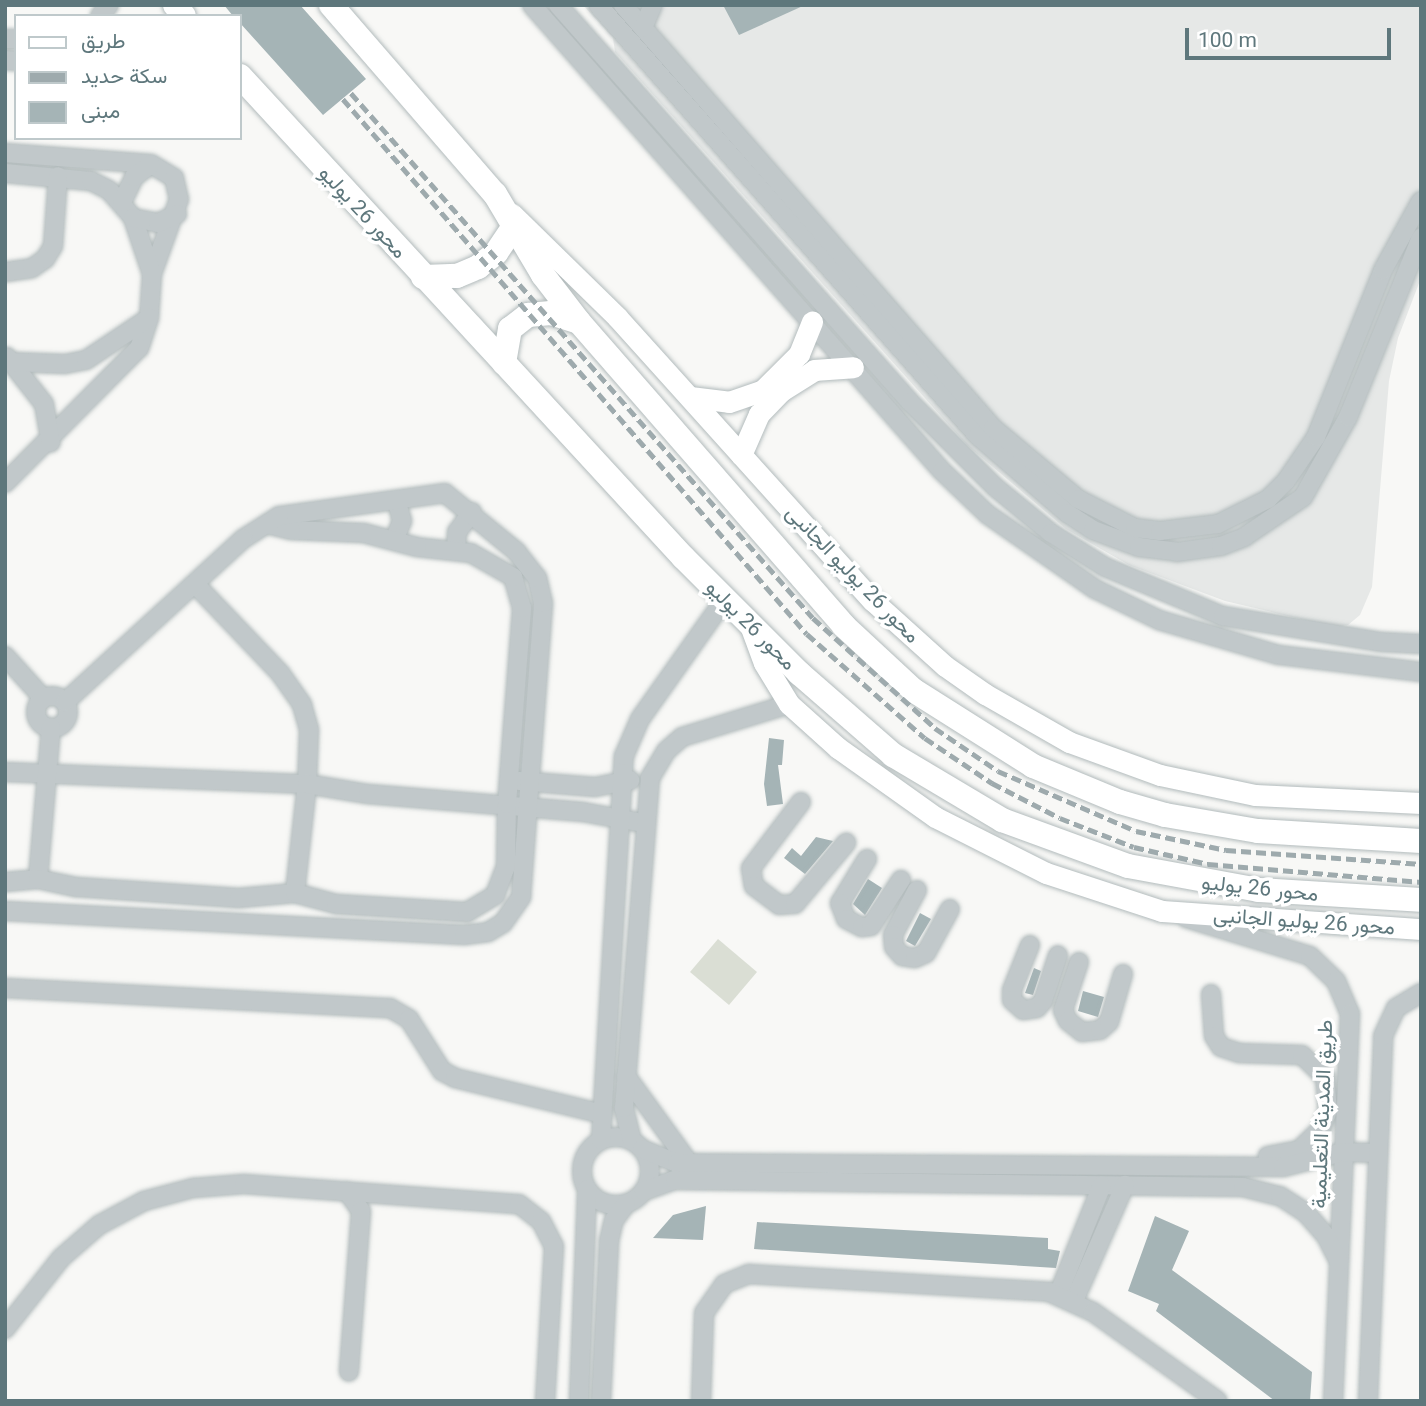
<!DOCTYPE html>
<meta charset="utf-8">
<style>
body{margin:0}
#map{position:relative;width:1426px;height:1406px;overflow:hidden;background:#f8f8f6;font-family:Roboto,Vazirmatn,sans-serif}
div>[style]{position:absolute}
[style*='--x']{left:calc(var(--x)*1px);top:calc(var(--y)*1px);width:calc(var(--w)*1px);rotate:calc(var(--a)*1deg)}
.built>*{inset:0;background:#e6e8e7}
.green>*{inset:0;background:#daded4}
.building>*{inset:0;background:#a5b4b6}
.roads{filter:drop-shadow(0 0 2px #b2bbbc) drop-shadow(0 0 2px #b2bbbc)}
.minor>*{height:18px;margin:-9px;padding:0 9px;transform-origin:9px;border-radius:9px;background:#c1c8ca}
.minor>.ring{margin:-9px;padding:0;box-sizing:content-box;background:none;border:18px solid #c1c8ca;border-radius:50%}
.major>*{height:21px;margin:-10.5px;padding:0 10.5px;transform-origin:10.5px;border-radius:10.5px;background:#fff}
.highway>*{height:24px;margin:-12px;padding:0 12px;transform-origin:12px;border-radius:12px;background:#fff}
.rail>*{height:4.5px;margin-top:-2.25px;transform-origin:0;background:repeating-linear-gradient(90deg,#9eaaad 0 10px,transparent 0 15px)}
span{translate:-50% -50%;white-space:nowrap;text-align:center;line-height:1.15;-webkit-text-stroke:7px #fff;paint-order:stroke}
.street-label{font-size:21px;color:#5e777c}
.frame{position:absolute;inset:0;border:7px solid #5e777c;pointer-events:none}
.legend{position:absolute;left:14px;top:14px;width:228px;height:126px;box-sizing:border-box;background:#fff;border:2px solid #bfc9cb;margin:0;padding:9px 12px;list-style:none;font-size:21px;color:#5e777c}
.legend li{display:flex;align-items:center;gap:14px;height:35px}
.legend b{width:35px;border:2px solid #bfc9cb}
.scale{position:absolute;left:1185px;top:28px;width:206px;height:32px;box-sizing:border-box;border:4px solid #5e777c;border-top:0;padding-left:9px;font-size:21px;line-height:24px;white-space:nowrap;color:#5e777c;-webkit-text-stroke:5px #fff;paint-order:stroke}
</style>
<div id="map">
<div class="built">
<i style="clip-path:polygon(583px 5px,1421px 5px,1421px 278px,1398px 338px,1389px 381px,1372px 587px,1360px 615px,1348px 625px,1335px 627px,1225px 601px,1129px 565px,1066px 529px,967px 445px,641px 81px,615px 52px,613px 38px)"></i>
</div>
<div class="green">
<i style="clip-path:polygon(718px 939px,757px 972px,729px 1005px,690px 972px)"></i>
</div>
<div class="building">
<i style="clip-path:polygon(224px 5px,300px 5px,366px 79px,323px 115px,240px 23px,240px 16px,233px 16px)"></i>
<i style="clip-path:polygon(723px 5px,805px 5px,739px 35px)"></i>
<i style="clip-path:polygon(769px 738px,784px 740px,782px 765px,778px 765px,783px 804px,767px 806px,764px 784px)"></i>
<i style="clip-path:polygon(816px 837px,833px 841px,805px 874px,784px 858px,792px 848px,801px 856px)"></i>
<i style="clip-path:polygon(868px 879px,882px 888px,865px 915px,853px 904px)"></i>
<i style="clip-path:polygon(920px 913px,931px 919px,915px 946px,906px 941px)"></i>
<i style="clip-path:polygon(1034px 968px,1041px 971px,1033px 995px,1025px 993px)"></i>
<i style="clip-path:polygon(1083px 991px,1104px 997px,1098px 1017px,1078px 1011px)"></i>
<i style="clip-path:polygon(706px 1206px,703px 1240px,653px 1238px,673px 1215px)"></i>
<i style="clip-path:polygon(1155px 1216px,1189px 1231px,1172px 1270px,1312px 1372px,1310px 1401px,1275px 1401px,1156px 1311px,1159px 1304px,1128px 1291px)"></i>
<i style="clip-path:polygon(757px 1222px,1048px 1238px,1048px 1249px,1060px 1251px,1056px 1268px,754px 1249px)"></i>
</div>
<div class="roads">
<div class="minor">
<i style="--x:532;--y:5;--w:621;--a:48.66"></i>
<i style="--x:942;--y:471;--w:62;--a:43.7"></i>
<i style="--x:987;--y:514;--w:131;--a:34.8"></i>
<i style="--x:1095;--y:589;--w:71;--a:25.8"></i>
<i style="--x:1159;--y:620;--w:125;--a:16.3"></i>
<i style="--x:1279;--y:655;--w:143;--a:6.8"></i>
<i style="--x:558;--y:5;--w:531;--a:48.44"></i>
<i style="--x:910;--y:402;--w:120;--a:45"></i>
<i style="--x:995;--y:487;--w:72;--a:39.4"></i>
<i style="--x:1051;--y:533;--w:64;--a:32.2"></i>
<i style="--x:1105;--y:567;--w:128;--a:22.6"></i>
<i style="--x:1223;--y:616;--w:161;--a:9.3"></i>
<i style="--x:1382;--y:642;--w:39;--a:3"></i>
<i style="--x:598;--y:5;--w:575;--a:48.6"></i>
<i style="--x:978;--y:436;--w:118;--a:40.9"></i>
<i style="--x:1067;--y:513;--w:31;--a:33"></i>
<i style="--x:1093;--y:530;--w:49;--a:20.3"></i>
<i style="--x:1139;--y:547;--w:38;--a:7"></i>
<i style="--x:1177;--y:552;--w:44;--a:-7.8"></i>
<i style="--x:1221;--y:546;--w:25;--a:-21"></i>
<i style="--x:1244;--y:537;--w:71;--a:-34.1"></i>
<i style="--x:1303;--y:497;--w:92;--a:-60.6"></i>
<i style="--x:1348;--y:417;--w:194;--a:-67.9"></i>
<i style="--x:623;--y:5;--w:562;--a:48.82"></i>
<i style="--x:993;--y:428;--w:111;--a:39.9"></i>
<i style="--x:1078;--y:499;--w:64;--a:27"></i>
<i style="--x:1135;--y:528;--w:25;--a:7"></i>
<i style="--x:1160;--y:531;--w:58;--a:-6.9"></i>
<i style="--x:1218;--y:524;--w:56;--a:-26.6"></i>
<i style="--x:1268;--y:499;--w:25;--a:-45"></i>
<i style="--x:1286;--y:481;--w:53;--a:-55.7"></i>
<i style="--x:1316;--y:437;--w:180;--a:-68.1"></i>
<i style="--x:1383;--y:270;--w:79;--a:-61.2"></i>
<i style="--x:100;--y:16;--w:14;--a:-51"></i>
<i style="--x:643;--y:28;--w:25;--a:-67"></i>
<i style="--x:5;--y:39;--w:11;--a:0"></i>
<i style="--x:5;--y:60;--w:11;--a:5"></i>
<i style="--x:5;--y:153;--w:146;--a:4.3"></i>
<i style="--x:151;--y:164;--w:27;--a:31"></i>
<i style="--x:174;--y:178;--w:22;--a:77"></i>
<i style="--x:179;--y:199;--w:80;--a:109.8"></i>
<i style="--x:152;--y:274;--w:44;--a:93.9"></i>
<i style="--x:149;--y:318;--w:32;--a:108"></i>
<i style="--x:139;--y:348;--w:190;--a:134.8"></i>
<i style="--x:5;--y:173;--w:86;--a:5.3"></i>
<i style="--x:91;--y:181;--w:20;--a:27"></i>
<i style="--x:109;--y:190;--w:37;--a:49"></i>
<i style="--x:133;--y:218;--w:59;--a:71.3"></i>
<i style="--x:122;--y:202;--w:28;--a:-64"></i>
<i style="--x:134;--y:177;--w:21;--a:-37"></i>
<i style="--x:133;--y:218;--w:25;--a:11"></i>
<i style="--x:158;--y:223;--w:21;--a:-25"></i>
<i style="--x:5;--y:272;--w:27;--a:-8"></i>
<i style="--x:32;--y:268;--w:16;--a:-35"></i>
<i style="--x:45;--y:259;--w:15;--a:-58"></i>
<i style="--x:53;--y:246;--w:70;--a:-85.9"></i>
<i style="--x:7;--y:357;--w:60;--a:51.8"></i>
<i style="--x:44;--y:404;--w:39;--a:80"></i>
<i style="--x:11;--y:362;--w:54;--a:2.1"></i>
<i style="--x:65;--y:364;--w:21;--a:-11"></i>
<i style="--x:86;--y:360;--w:76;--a:-33.7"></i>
<i style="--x:394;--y:540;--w:21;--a:-67"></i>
<i style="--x:402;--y:521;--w:20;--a:-105"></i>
<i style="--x:456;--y:551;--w:19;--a:-87"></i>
<i style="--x:457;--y:532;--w:25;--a:-53"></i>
<i style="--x:195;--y:584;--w:123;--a:46.3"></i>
<i style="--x:280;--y:673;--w:39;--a:55"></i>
<i style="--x:302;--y:705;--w:26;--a:74"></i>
<i style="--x:309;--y:730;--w:54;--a:92.1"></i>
<i style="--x:307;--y:784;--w:110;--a:96.3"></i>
<i style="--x:5;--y:656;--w:57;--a:47.9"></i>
<i class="ring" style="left:36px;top:696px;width:14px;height:14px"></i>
<i style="--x:5;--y:772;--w:302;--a:2.3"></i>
<i style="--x:307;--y:784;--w:62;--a:9.3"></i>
<i style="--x:368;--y:794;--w:216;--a:4.8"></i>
<i style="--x:583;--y:812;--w:61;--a:10.4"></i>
<i style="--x:519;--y:781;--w:76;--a:4.5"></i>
<i style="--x:595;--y:787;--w:36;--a:-11"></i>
<i style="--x:801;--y:802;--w:83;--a:127.1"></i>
<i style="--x:751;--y:868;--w:18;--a:81"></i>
<i style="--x:754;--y:886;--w:31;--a:37"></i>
<i style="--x:779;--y:905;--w:16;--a:-4"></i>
<i style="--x:795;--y:904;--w:80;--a:-50.1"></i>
<i style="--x:867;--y:859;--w:52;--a:121.5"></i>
<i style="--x:840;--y:903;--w:17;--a:69"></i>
<i style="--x:846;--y:919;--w:18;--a:27"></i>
<i style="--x:862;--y:927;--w:9;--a:-6"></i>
<i style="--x:871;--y:926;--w:55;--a:-56.9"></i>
<i style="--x:38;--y:879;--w:152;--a:-85.1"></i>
<i style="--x:5;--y:882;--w:33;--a:-5"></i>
<i style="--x:38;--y:879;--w:39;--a:12"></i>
<i style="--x:76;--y:887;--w:163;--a:3.9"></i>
<i style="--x:239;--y:898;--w:56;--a:-5.1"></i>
<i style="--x:295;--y:893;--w:42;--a:15"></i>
<i style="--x:336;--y:904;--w:131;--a:3.5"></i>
<i style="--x:467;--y:912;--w:33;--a:-31"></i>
<i style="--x:495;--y:895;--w:31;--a:-69"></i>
<i style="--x:506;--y:866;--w:62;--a:-89.1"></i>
<i style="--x:507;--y:804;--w:197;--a:-85.6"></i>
<i style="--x:522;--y:608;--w:32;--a:-106"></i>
<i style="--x:513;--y:577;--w:48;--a:-150.3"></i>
<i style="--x:471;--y:553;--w:54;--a:-173.7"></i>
<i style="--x:417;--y:547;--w:55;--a:-165.2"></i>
<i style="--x:364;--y:533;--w:73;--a:-177.6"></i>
<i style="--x:291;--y:530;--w:25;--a:-166"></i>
<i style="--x:917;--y:890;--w:51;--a:118.1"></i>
<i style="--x:893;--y:935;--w:12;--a:85"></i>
<i style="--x:894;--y:947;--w:12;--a:48"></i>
<i style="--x:902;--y:956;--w:13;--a:9"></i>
<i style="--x:915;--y:958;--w:12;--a:-24"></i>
<i style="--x:926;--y:953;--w:50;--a:-61.4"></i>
<i style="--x:5;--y:911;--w:460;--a:3"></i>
<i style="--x:464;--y:935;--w:24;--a:-7"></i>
<i style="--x:488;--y:932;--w:17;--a:-31"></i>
<i style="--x:503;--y:923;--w:32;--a:-55"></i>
<i style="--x:521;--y:897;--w:295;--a:-85.7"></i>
<i style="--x:543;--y:603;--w:26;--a:-103"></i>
<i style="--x:537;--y:578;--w:33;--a:-128"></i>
<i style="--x:517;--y:552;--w:93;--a:-140.7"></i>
<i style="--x:445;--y:493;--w:168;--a:172.1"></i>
<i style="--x:279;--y:516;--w:43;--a:147.4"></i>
<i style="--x:243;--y:539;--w:241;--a:137.5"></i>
<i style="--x:1186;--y:918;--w:130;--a:17"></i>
<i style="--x:1310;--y:956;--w:36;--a:44"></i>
<i style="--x:1336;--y:981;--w:36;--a:67"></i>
<i style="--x:1350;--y:1014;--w:387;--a:92.5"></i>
<i style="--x:1030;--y:945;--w:48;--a:111.8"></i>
<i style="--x:1012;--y:990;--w:10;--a:90"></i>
<i style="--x:1012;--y:1000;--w:15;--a:42"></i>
<i style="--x:1023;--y:1010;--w:14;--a:-8"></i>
<i style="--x:1037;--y:1008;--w:9;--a:-49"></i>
<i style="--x:1043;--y:1001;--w:48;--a:-71.9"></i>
<i style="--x:1079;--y:962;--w:51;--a:108.4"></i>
<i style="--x:1063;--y:1010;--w:12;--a:66"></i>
<i style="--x:1068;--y:1021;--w:18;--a:38"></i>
<i style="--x:1082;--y:1032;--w:18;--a:-6"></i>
<i style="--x:1100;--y:1030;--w:12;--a:-42"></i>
<i style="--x:1109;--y:1022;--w:50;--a:-73.7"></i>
<i style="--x:5;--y:988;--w:386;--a:3"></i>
<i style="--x:390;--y:1008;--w:22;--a:30"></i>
<i style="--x:409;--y:1019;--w:62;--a:57.6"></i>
<i style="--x:442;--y:1071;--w:15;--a:28"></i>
<i style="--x:455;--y:1078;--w:152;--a:13.7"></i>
<i style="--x:1211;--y:994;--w:42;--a:85.9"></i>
<i style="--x:1214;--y:1036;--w:13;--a:58"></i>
<i style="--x:1221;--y:1047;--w:19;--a:18"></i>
<i style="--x:1239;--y:1053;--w:63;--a:1.8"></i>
<i style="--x:1302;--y:1055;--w:32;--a:44"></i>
<i style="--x:1325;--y:1077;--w:33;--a:85"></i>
<i style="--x:1328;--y:1110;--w:20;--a:110"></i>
<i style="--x:1321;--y:1129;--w:30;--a:136"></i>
<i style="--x:1299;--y:1150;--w:32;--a:169"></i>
<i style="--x:626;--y:1076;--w:107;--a:54.1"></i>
<i class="ring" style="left:582px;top:1137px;width:50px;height:50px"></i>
<i style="--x:601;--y:1140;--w:385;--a:-86.6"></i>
<i style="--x:624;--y:756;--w:40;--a:-66.6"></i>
<i style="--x:640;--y:719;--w:147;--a:-54.7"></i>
<i style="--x:632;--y:1141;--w:34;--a:-104"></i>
<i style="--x:624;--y:1108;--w:331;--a:-85.5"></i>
<i style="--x:650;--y:778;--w:31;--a:-59"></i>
<i style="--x:666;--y:751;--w:21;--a:-41"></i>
<i style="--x:682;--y:737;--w:112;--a:-17.1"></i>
<i style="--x:642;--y:1149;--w:38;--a:22"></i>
<i style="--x:677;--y:1163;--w:606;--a:0.38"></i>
<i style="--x:1283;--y:1167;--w:62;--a:-14"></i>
<i style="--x:1343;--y:1152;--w:31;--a:2"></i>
<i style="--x:347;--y:1191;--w:24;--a:55"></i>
<i style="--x:361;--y:1211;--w:161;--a:94.3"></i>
<i style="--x:644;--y:1191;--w:33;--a:-20"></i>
<i style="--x:675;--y:1180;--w:568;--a:0.71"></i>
<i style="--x:1243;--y:1187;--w:38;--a:14"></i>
<i style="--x:1280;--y:1196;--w:31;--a:33"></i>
<i style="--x:1306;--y:1213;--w:30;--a:49"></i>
<i style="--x:1326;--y:1236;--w:29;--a:63"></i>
<i style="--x:1058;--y:1295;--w:118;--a:-68.2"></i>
<i style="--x:1074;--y:1301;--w:127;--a:-66.3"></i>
<i style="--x:5;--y:1329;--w:90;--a:-51.7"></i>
<i style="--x:61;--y:1258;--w:50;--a:-41"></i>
<i style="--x:99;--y:1225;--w:51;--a:-28.1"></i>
<i style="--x:144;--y:1201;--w:51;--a:-14.9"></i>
<i style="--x:193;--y:1188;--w:51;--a:-4.5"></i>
<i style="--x:244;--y:1184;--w:276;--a:4.2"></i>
<i style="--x:519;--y:1204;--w:28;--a:38"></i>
<i style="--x:541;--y:1221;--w:28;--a:63"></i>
<i style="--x:554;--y:1246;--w:155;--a:93.3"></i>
<i style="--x:579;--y:1401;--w:212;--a:-87.8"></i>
<i style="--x:601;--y:1401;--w:160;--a:-87.1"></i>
<i style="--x:609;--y:1241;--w:22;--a:-77"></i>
<i style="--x:614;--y:1220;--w:20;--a:-53"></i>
<i style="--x:701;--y:1401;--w:88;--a:-88"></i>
<i style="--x:704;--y:1313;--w:35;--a:-55"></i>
<i style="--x:724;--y:1284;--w:27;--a:-22"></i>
<i style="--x:749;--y:1274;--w:301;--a:3.4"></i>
<i style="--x:1049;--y:1292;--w:48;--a:24.4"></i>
<i style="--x:1093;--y:1312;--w:153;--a:35.5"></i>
<i style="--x:1368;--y:1401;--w:365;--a:-87.6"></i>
<i style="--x:1383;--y:1036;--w:31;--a:-65"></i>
<i style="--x:1396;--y:1008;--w:29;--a:-31"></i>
</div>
<div class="major">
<i style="--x:512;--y:214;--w:147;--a:44.4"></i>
<i style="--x:617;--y:317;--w:382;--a:48"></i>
<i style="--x:873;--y:601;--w:97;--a:42.1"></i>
<i style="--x:945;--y:666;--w:49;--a:35"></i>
<i style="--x:985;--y:694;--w:97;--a:29.7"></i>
<i style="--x:1069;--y:742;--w:97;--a:19.9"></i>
<i style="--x:1160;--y:775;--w:97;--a:11.9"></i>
<i style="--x:1255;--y:795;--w:166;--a:2.8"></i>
<i style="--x:690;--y:397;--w:39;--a:7"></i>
<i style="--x:729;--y:402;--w:36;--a:-19"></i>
<i style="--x:763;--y:390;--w:51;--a:-45"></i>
<i style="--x:799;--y:354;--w:35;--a:-68"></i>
<i style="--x:741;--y:455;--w:45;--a:-66.3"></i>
<i style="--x:759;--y:414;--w:32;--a:-46"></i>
<i style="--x:781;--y:391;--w:39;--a:-32"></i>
<i style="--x:814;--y:370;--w:39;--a:-4"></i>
<i style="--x:750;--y:625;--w:40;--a:69.8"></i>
<i style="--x:764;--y:663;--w:48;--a:58.6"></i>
<i style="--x:789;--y:704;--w:66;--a:41.9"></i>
<i style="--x:838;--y:748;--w:119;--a:35.4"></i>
<i style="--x:935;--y:817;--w:124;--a:26.8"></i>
<i style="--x:1046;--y:873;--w:122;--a:18.1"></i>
<i style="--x:1162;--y:911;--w:260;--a:4"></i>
</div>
<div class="highway">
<i style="--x:175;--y:5;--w:14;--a:51"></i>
<i style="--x:331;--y:5;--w:250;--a:49.1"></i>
<i style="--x:495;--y:194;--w:94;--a:59.3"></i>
<i style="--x:543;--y:275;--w:59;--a:52.5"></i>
<i style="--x:579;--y:322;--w:403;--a:48.9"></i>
<i style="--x:844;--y:626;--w:94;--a:42.8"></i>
<i style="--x:913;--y:690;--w:142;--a:32.3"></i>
<i style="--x:1033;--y:766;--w:94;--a:22.5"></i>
<i style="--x:1120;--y:802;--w:47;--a:16.1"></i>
<i style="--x:1165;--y:815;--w:94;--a:9.8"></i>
<i style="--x:1258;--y:831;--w:163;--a:3.5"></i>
<i style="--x:240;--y:76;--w:655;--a:47.35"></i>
<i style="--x:684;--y:558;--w:163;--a:45"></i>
<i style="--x:799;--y:673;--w:125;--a:41.1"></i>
<i style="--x:893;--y:755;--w:127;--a:30.8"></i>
<i style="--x:1002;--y:820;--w:134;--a:20.1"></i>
<i style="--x:1128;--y:866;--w:133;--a:10.4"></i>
<i style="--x:1259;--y:890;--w:162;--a:3.5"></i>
<i style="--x:423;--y:277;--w:34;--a:-2"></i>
<i style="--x:457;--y:276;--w:23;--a:-23"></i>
<i style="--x:478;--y:267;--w:23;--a:-38"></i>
<i style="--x:496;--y:253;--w:34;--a:-56"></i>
<i style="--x:504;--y:363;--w:35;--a:-80"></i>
<i style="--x:510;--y:329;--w:23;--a:-38"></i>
<i style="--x:528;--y:315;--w:23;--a:-5"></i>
<i style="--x:551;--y:313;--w:29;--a:18"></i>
</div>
</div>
<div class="rail">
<i style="--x:351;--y:93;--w:699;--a:48.65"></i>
<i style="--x:813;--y:618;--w:164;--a:42"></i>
<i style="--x:935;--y:728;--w:76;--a:34.3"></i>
<i style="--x:998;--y:771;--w:150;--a:23.5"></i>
<i style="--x:1136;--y:831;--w:92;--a:11.9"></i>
<i style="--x:1226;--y:850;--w:196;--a:4.1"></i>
<i style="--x:343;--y:99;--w:708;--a:49.07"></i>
<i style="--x:807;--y:634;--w:157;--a:41.4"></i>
<i style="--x:925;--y:738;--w:81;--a:33.9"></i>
<i style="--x:992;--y:783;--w:76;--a:27.2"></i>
<i style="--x:1060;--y:818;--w:79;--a:21.4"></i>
<i style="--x:1134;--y:847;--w:76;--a:12.9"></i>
<i style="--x:1208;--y:864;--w:214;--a:4.8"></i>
</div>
<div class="street-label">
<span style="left:363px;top:212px;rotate:47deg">محور 26 يوليو</span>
<span style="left:853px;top:574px;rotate:46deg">محور 26 يوليو الجانبى</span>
<span style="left:751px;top:625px;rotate:45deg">محور 26 يوليو</span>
<span style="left:1260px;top:888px;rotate:6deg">محور 26 يوليو</span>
<span style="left:1304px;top:921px;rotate:4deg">محور 26 يوليو الجانبى</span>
<span style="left:1322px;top:1114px;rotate:-88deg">طريق المدينة التعليمية</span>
</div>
<div class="frame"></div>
<ul class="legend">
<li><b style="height:9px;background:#fff"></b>طريق</li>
<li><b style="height:9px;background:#9eaaad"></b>سكة حديد</li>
<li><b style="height:19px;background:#a5b4b6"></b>مبنى</li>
</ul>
<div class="scale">100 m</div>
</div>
